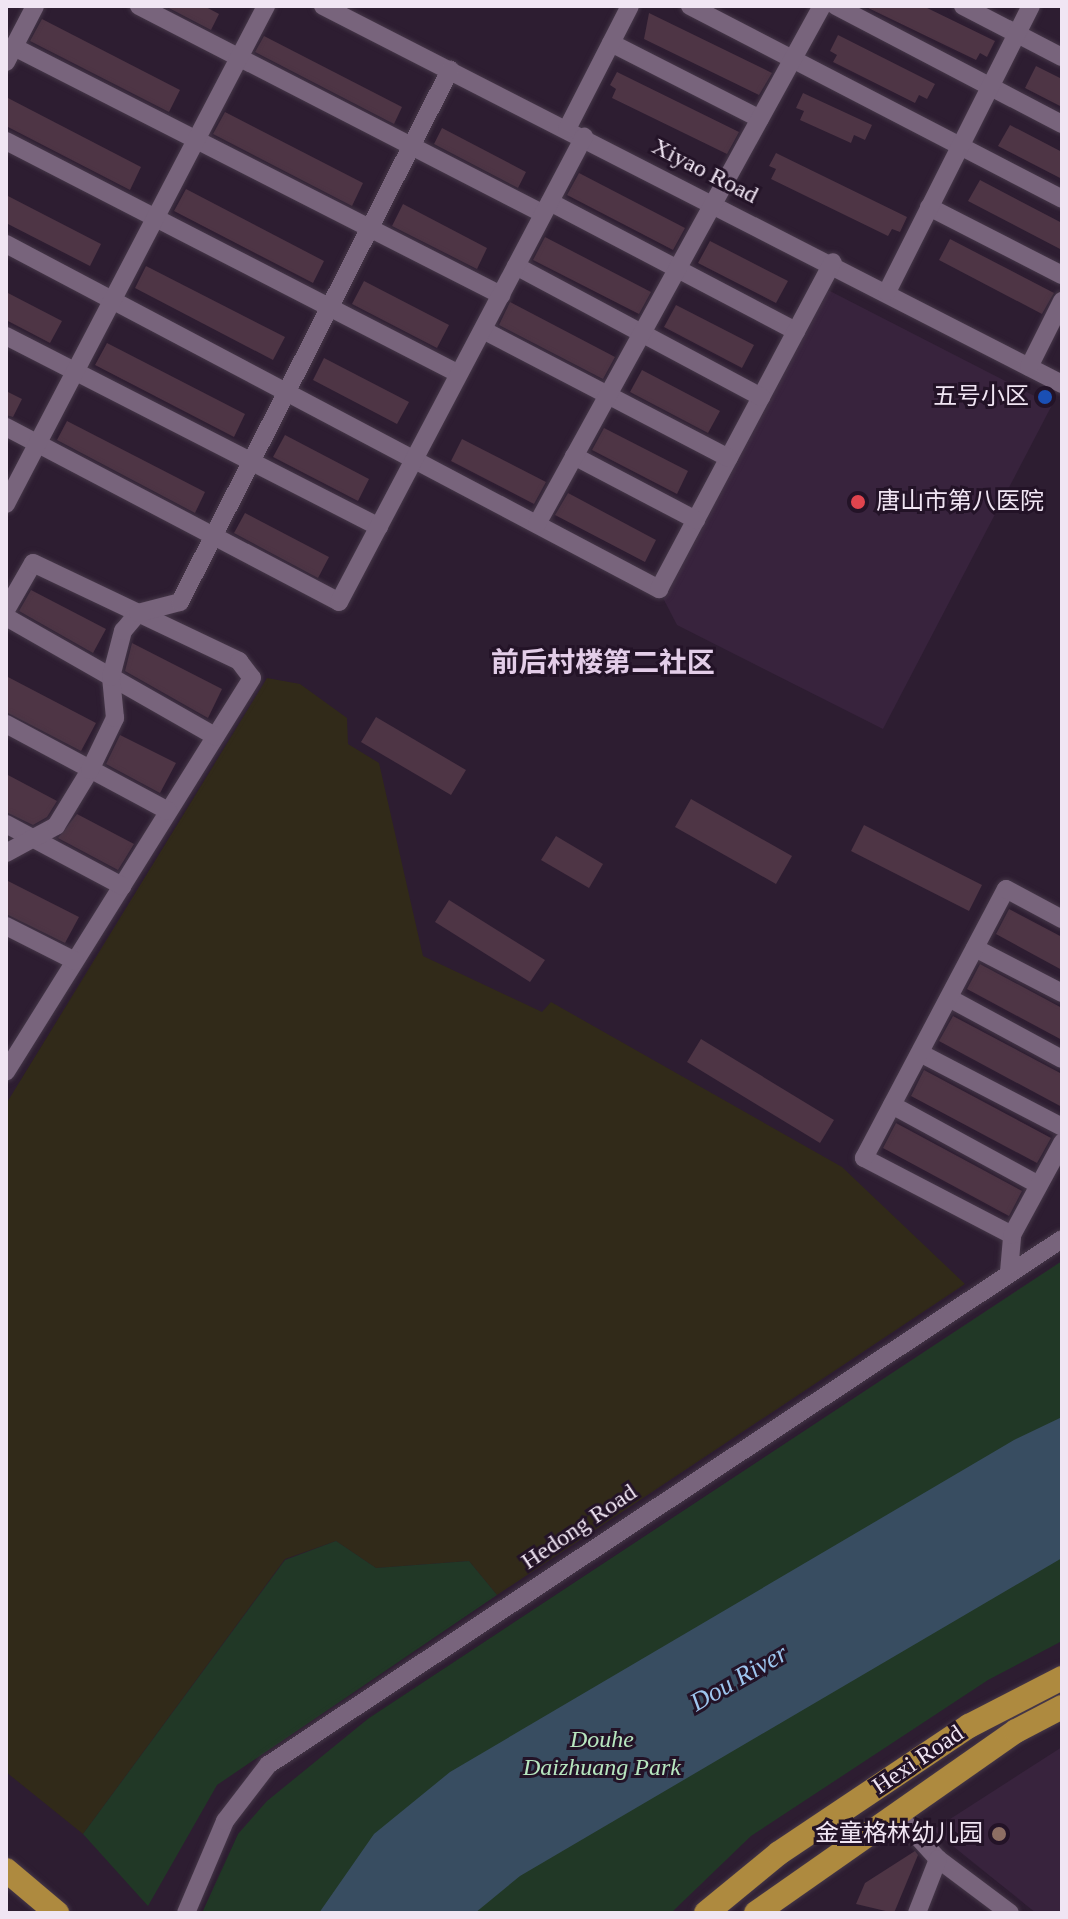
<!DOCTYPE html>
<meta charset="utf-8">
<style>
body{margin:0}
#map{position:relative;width:1068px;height:1919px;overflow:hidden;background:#2d1d31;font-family:"Times New Roman","Noto Sans SC",serif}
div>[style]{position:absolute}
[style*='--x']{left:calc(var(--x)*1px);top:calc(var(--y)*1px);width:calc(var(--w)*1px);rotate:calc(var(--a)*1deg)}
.industrial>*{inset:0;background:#312a19}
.built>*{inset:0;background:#38233d}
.green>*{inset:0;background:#213826}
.water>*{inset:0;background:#384d61}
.building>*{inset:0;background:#4e3545}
.roads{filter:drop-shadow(0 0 2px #453748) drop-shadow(0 0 2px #453748)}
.minor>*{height:18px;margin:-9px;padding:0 9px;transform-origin:9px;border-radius:9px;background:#78647c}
.major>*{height:24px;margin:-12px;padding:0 12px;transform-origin:12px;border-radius:12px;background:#ae8a3f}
.dots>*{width:22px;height:22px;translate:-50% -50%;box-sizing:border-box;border:4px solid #231327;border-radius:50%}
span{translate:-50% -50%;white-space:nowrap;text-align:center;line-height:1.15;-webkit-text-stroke:6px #231327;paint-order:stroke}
.street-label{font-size:24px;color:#f0e5f3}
.poi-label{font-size:24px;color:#f0e5f3}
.right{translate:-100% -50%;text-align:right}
.left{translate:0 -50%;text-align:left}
.park-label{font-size:24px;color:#b7e6bf;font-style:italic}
.water-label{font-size:26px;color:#9ec6ef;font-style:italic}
.quarter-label{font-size:28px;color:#e3cde8;font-weight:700}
.frame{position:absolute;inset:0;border:8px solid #f0e5f3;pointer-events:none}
</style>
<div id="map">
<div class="industrial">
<i style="clip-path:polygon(267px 678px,300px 684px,347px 718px,348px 744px,379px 763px,423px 956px,542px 1012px,551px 1002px,842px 1167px,965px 1284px,497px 1595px,469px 1561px,376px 1568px,336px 1541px,285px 1559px,83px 1834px,6px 1772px,6px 1104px)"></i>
</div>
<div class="built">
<i style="clip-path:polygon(826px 289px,1052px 405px,883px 729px,677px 625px,663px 598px)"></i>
<i style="clip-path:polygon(1062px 1747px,1062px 1913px,1036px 1913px,933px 1830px)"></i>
</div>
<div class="green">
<i style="clip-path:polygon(1062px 1261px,1062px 1641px,988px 1680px,751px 1836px,671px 1913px,202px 1913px,238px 1834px,267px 1801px,369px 1718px)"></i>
<i style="clip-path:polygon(336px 1541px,376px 1568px,469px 1561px,497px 1595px,217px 1785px,148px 1906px,83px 1834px,285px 1560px)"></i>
</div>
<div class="water">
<i style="clip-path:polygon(1062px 1417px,1062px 1558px,520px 1876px,475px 1913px,319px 1913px,374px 1834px,450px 1772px,1014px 1440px)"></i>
</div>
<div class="building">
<i style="clip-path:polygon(165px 6px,204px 6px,219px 14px,211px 30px)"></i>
<i style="clip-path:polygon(864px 6px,923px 6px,995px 41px,987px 57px,980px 53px,976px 60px)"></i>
<i style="clip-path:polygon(649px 13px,772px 73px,759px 95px,644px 39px)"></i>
<i style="clip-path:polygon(42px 19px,180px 90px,169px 112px,30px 41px)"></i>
<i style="clip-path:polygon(838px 35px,935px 84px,927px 99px,919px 95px,915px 103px,833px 62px,837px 55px,830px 51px)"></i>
<i style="clip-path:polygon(264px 36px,402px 107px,394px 124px,255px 52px)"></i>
<i style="clip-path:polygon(1036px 66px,1062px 79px,1062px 107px,1025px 88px)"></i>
<i style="clip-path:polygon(617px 72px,739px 132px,727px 154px,612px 98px,616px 89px,610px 85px)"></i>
<i style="clip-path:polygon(803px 93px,872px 125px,865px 140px,854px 135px,851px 143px,800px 120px,804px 111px,796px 108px)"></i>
<i style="clip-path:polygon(6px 97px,141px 167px,130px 190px,6px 126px)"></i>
<i style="clip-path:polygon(225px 112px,363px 183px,352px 206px,213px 134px)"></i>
<i style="clip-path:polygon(1010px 125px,1062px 152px,1062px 179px,998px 146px)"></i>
<i style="clip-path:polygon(442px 128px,526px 172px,518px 188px,434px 144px)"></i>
<i style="clip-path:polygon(776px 153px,907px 217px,900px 232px,892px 229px,888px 236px,771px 179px,776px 169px,769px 166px)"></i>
<i style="clip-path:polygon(579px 173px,685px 228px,673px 250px,567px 195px)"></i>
<i style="clip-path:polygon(980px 180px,1062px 223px,1062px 250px,968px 201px)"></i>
<i style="clip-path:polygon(186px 189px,324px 261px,313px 283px,174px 211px)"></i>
<i style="clip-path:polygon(6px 195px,101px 244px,90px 266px,6px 223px)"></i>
<i style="clip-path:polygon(403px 204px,487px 248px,477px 269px,392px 226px)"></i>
<i style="clip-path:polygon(545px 237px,651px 292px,639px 314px,533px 260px)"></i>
<i style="clip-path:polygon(950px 239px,1054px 293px,1042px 314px,939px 260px)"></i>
<i style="clip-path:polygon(710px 241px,788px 281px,776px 303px,698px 263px)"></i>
<i style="clip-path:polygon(146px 266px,285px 337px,273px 360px,135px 288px)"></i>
<i style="clip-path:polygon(364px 281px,449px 325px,437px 348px,352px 304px)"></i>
<i style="clip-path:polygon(6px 292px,62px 321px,50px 343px,6px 320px)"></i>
<i style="clip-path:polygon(510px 302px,615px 357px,603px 379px,499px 325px)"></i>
<i style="clip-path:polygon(676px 305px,754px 345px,742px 368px,664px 327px)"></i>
<i style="clip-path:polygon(107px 343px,245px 414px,234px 437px,95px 365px)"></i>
<i style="clip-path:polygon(324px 358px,409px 402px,397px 424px,313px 380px)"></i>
<i style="clip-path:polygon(642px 370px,720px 411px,708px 433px,630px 392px)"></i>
<i style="clip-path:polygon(6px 391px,22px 399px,13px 417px,6px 415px)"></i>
<i style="clip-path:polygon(67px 421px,205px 492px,195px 513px,57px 440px)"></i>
<i style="clip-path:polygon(604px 428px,688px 471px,677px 494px,592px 450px)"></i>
<i style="clip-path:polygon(285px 435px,369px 479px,358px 501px,273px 457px)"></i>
<i style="clip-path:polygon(462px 439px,546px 482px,534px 504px,451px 461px)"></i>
<i style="clip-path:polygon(568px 493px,656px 540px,645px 562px,555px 515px)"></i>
<i style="clip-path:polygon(245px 513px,329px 557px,318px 578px,234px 533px)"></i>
<i style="clip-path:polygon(31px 590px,106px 629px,93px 653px,19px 611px)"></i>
<i style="clip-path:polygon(132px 643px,222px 689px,208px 718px,125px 671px)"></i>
<i style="clip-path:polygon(6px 676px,96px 723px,81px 751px,6px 712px)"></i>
<i style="clip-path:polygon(376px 717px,466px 770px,451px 795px,361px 742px)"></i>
<i style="clip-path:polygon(120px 735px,176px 763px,160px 793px,106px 764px)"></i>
<i style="clip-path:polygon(6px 774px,57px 801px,47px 817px,33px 825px,6px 812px)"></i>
<i style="clip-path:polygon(691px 799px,792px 856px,776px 884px,675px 827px)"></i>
<i style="clip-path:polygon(77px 814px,134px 844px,118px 870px,58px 838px)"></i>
<i style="clip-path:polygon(864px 825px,982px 885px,969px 911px,851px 851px)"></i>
<i style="clip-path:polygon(556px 836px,603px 864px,589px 888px,541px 860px)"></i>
<i style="clip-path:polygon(6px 880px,79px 917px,65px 943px,6px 914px)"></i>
<i style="clip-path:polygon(449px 900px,545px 960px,530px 982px,435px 922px)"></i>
<i style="clip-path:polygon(1009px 909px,1062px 937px,1062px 970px,996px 934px)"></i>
<i style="clip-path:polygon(980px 964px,1062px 1008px,1062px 1040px,967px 989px)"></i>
<i style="clip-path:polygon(953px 1016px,1062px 1074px,1062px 1107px,939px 1041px)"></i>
<i style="clip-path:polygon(701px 1039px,834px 1120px,820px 1143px,687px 1062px)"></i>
<i style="clip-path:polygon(924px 1070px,1051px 1138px,1037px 1163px,911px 1096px)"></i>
<i style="clip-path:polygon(896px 1123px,1022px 1191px,1009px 1216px,883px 1148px)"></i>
<i style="clip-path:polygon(915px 1851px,918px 1855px,894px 1913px,856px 1904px,865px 1883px)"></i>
</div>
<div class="roads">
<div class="minor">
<i style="--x:139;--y:6;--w:454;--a:27.2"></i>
<i style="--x:323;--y:6;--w:830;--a:27.09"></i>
<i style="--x:690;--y:6;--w:419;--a:27.4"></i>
<i style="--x:836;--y:6;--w:255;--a:27.6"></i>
<i style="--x:963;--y:6;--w:111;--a:27.3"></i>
<i style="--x:611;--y:43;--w:167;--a:27"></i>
<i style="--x:14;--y:47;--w:547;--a:26.99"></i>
<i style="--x:6;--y:62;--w:63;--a:-62.6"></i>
<i style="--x:567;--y:129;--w:138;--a:-62.9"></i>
<i style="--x:6;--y:141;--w:509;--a:27.22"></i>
<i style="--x:550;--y:202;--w:278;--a:27.7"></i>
<i style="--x:929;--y:207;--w:149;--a:27.1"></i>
<i style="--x:6;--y:244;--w:739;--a:27.85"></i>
<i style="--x:659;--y:589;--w:370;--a:-62"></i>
<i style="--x:516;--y:266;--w:278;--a:28.1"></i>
<i style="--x:887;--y:292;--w:320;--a:-63.3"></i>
<i style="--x:483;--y:330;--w:277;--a:27.5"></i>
<i style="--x:6;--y:336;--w:419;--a:27.1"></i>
<i style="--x:1029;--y:367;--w:74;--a:-63.4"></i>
<i style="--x:6;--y:427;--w:376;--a:27.7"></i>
<i style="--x:339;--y:602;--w:526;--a:-62.22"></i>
<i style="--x:574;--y:456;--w:138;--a:27.7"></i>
<i style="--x:6;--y:504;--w:562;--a:-62.43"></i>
<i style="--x:537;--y:524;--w:591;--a:-61.18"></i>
<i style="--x:6;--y:610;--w:54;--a:-60.1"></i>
<i style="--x:33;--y:563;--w:228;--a:25.4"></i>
<i style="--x:239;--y:661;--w:21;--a:53"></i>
<i style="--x:252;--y:678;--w:464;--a:122"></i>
<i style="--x:6;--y:617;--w:241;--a:29.7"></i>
<i style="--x:6;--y:724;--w:184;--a:28.2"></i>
<i style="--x:6;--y:824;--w:132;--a:28.1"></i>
<i style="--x:6;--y:853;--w:57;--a:-28.4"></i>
<i style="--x:56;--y:826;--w:66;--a:-58.7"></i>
<i style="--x:90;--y:770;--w:58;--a:-64.3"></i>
<i style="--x:115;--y:718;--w:41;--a:-95.6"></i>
<i style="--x:111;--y:677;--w:48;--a:-75.4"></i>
<i style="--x:123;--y:631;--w:23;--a:-50"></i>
<i style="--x:138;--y:613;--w:43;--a:-14.7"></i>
<i style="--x:180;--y:602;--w:597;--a:-63.09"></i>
<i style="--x:6;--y:926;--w:77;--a:26.9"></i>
<i style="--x:975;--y:948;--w:98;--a:27.3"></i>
<i style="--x:949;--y:998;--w:128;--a:28.4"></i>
<i style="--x:920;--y:1053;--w:160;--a:27.5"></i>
<i style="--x:892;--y:1105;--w:167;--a:28.6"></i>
<i style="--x:1012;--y:1235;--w:167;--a:-152.5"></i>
<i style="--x:864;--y:1158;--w:304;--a:-62.2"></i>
<i style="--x:1006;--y:889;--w:64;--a:28.2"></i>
<i style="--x:1009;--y:1272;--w:37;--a:-85"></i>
<i style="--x:1012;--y:1235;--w:105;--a:-61.5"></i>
<i style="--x:897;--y:1814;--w:61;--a:47.7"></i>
<i style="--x:938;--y:1859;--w:90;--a:36.9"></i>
<i style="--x:186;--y:1913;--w:100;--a:-67"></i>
<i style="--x:225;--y:1821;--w:71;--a:-52.5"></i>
<i style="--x:268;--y:1765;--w:952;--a:-33.52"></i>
<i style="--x:917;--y:1913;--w:58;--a:-68.7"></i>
</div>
<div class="major">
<i style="--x:6;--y:1870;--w:67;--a:40.1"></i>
<i style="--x:706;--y:1913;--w:94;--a:-39.4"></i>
<i style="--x:779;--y:1853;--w:229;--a:-33.8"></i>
<i style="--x:969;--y:1726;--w:105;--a:-27.3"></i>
<i style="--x:756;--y:1913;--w:317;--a:-35"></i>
<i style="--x:1016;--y:1731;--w:52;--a:-27.6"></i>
</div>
</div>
<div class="dots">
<i style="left:1045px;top:397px;background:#1a4fb4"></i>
<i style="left:858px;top:502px;background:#e0444e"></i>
<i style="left:999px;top:1834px;background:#8d6e63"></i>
</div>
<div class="street-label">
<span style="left:705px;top:171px;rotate:27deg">Xiyao Road</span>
<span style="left:579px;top:1527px;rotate:-34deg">Hedong Road</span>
<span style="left:918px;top:1760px;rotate:-34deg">Hexi Road</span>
</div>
<div class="poi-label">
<span class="right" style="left:1029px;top:397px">五号小区</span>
<span class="left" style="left:876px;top:502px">唐山市第八医院</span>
<span class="right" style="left:983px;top:1834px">金童格林幼儿园</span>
</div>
<div class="park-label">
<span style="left:602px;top:1754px">Douhe<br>Daizhuang Park</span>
</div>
<div class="water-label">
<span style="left:739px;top:1678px;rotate:-30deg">Dou River</span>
</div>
<div class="quarter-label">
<span style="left:603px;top:663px">前后村楼第二社区</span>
</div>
<div class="frame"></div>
</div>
